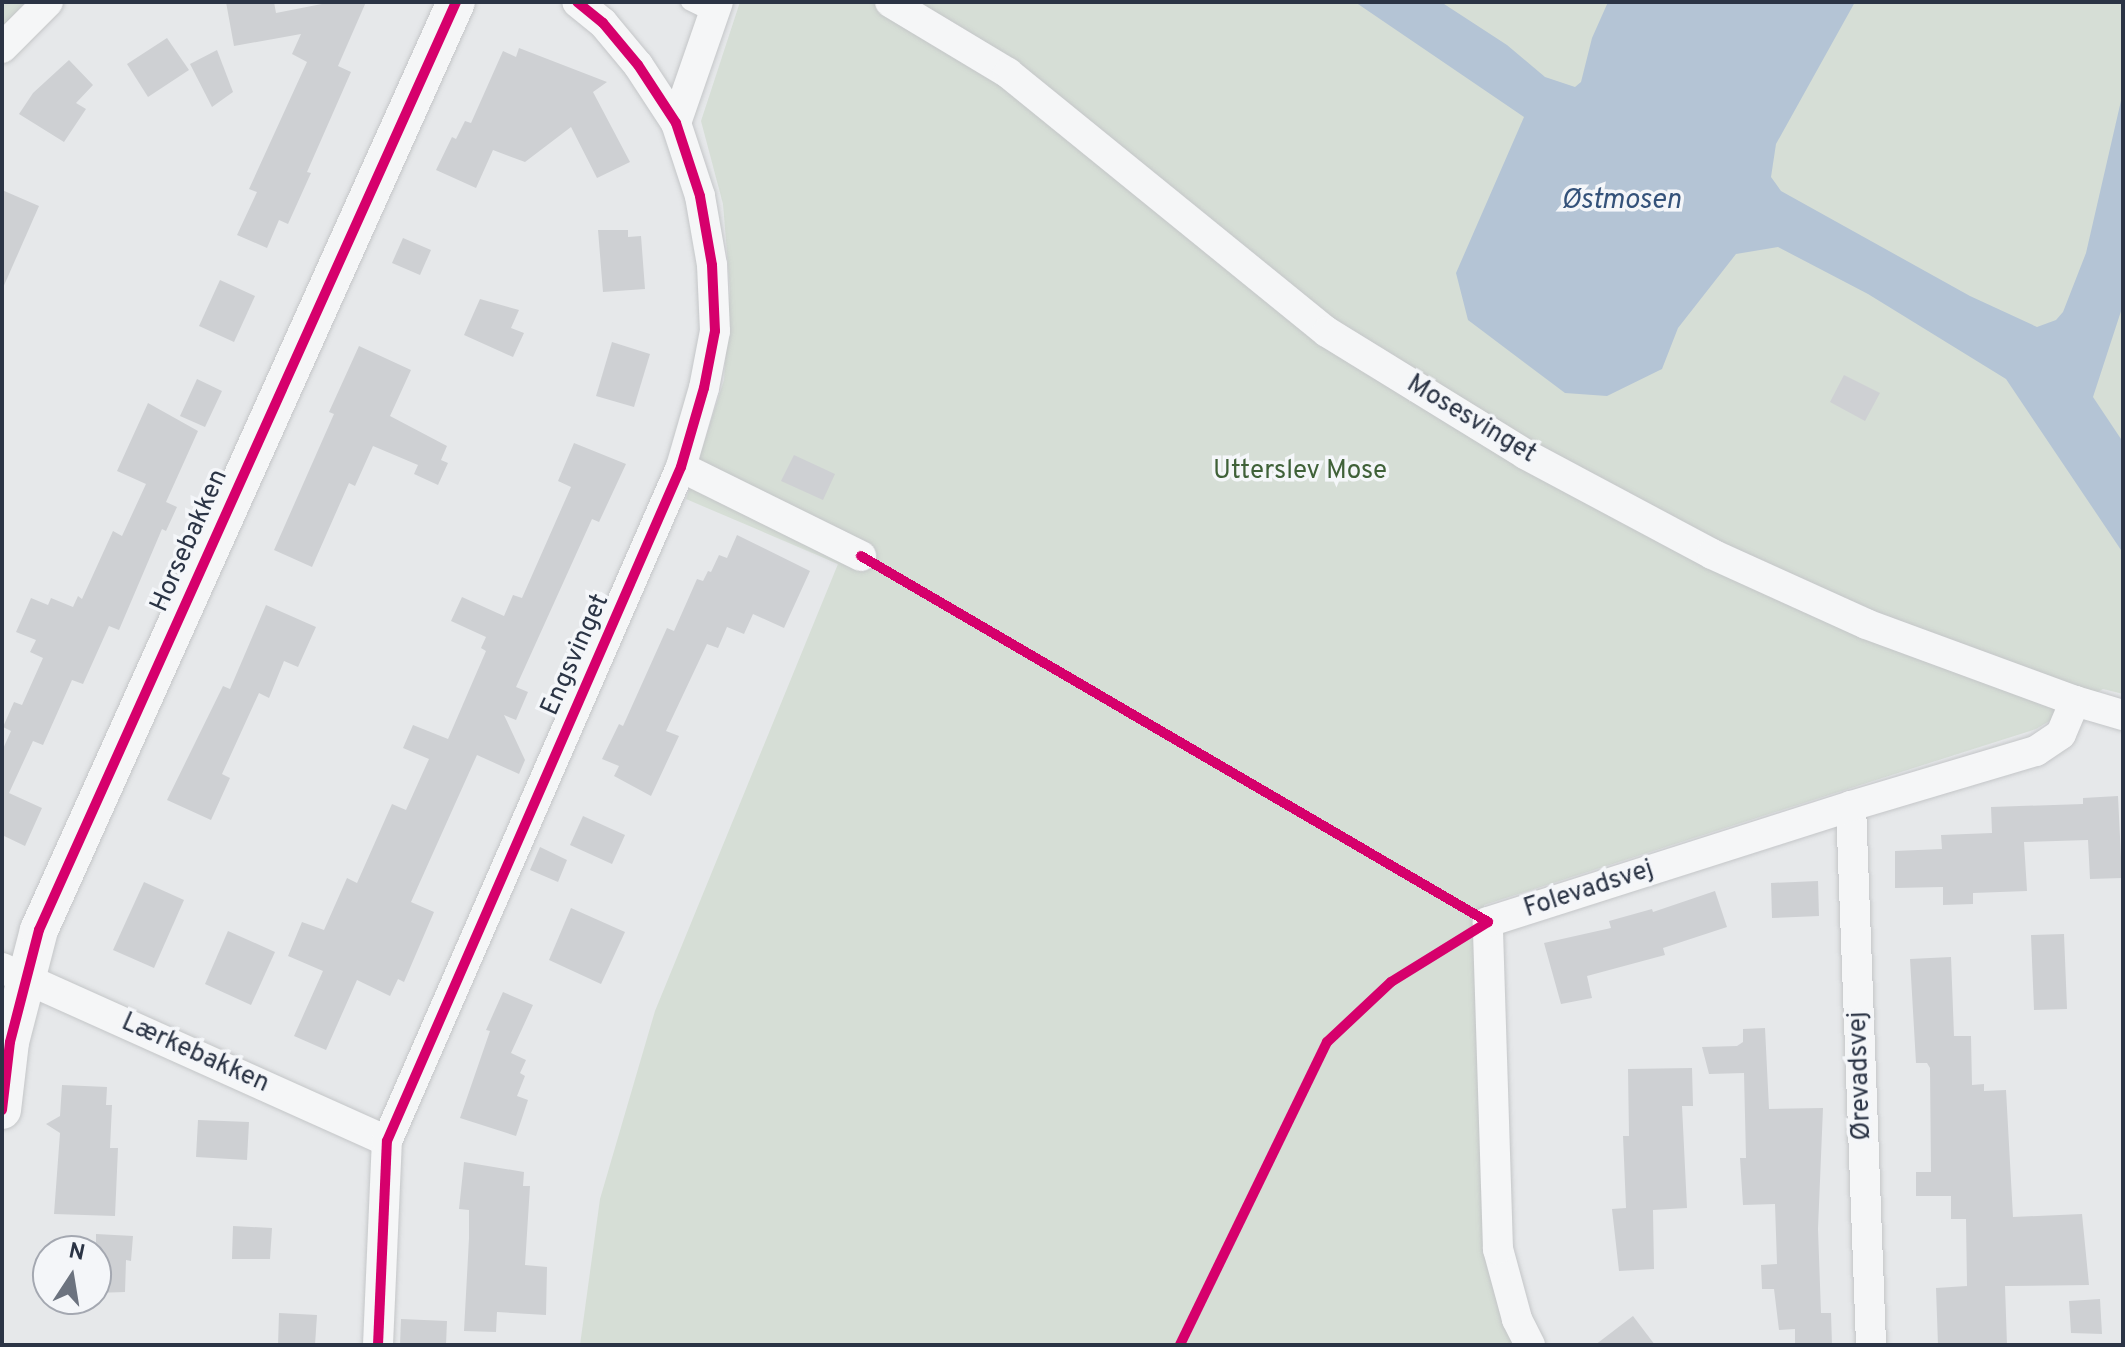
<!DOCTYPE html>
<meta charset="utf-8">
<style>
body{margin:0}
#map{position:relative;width:2125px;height:1347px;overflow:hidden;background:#e6e8ea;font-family:Overpass,sans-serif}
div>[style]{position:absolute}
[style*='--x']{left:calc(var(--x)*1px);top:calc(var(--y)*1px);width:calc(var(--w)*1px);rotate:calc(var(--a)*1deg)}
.green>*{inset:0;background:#d6ded6}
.water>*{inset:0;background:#b4c4d5}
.building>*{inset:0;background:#ced0d3}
.roads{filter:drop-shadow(0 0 2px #c4c6c8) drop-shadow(0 0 2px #c4c6c8)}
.service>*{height:16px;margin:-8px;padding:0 8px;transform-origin:8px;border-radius:8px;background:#f5f6f7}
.minor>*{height:30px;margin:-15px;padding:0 15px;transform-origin:15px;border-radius:15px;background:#f5f6f7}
.tertiary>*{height:38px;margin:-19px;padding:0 19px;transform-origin:19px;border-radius:19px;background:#f5f6f7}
.cycleway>*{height:10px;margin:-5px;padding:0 5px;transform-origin:5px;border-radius:5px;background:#d6006c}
span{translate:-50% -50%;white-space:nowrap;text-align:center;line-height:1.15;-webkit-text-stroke:7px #f4f6f9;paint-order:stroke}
.street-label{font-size:26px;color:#2b3445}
.park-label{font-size:26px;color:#3f6138}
.water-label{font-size:28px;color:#34527a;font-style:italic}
.frame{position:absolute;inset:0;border:4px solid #2b3445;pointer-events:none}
.north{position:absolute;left:32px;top:1235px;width:80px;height:80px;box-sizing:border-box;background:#f4f6f9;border:2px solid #a4a8b1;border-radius:50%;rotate:12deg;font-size:22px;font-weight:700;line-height:32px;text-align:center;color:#2b3445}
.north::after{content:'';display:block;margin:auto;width:28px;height:36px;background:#6c737f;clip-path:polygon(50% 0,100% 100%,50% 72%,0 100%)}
</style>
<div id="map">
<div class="green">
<i style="clip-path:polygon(2px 2px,25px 2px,2px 28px)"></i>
<i style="clip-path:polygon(740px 2px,2123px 2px,2123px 694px,2103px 689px,2036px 729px,1484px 905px,1489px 1266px,1516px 1345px,580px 1345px,600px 1199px,655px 1011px,838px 564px,686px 499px,724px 380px,730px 289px,723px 204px,701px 121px)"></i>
</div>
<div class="water">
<i style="clip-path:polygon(1355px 2px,1441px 2px,1507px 45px,1545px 77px,1575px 87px,1581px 82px,1592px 38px,1608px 2px,1855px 2px,1776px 144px,1771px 177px,1781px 191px,1970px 296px,2037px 327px,2056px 320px,2063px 312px,2086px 253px,2123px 92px,2123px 305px,2093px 397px,2123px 442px,2123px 553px,2006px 379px,1868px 294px,1778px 247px,1736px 254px,1678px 328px,1662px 369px,1607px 396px,1565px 393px,1468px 320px,1456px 273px,1524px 117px)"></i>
</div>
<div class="building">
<i style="clip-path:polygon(226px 2px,274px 2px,276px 13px,332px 2px,366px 2px,338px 66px,351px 72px,307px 172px,311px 173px,288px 224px,279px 220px,267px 248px,237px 235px,257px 192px,249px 189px,307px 62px,292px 54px,301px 34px,234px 46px)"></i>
<i style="clip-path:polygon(167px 38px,189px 70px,148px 97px,127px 64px)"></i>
<i style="clip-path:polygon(519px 48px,607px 82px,593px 92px,630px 162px,597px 178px,571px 127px,525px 162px,493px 150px,476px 188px,436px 170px,452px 137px,456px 139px,465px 121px,471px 123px,503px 51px,516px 57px)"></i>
<i style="clip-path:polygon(217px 50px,233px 92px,212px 107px,190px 64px)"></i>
<i style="clip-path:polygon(69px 60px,93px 85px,76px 103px,86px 109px,64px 142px,19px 114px,33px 93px)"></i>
<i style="clip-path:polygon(2px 190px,39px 206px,2px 290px)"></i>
<i style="clip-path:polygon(598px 230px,628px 230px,628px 237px,641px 236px,645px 289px,603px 292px)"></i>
<i style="clip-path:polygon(403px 238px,431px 250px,420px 275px,392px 263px)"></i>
<i style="clip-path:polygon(220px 280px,255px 296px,234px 342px,199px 326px)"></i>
<i style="clip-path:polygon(480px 299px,519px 310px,511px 328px,524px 333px,513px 357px,464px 335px)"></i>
<i style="clip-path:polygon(612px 342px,650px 354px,634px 407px,596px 396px)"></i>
<i style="clip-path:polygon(359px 346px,411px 370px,390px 416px,447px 446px,441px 460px,448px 463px,438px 485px,414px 474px,418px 465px,373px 446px,355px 486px,349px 483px,312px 567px,274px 550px,334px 414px,329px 412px)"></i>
<i style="clip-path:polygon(1844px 375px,1880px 393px,1865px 421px,1830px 402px)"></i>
<i style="clip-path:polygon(197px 379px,222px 391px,205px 427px,180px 416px)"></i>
<i style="clip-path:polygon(148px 403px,198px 431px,166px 502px,177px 507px,166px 531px,162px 529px,119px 630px,109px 626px,83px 684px,72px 680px,43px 745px,33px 741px,9px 793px,42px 808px,25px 846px,2px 835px,2px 751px,11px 731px,3px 727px,14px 702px,22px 705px,43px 658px,30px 652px,36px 640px,16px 632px,31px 598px,48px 605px,51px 598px,73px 607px,78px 596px,82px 599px,113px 531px,122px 536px,146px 484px,117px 471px)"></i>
<i style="clip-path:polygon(574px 443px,626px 464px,599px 522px,592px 519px,516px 687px,528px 692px,516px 720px,504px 715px,525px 760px,519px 774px,477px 755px,411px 902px,434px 912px,404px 982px,398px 979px,390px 996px,357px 980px,326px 1050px,294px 1036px,323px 971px,288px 956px,302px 922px,324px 930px,347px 878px,357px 883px,392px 804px,406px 810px,429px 759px,403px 748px,413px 725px,448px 739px,486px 651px,481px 648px,486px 637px,451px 621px,462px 597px,504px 616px,513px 595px,522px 598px,571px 487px,558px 481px)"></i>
<i style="clip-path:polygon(794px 455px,835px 474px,823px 500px,781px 481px)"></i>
<i style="clip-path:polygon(737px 535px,810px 571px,784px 628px,753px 614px,744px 634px,727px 627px,718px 648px,707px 644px,666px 731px,679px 736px,651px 796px,614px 776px,619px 766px,602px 759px,619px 724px,623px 726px,667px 628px,674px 631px,697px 579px,703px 581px,708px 571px,711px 572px,719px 555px,727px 558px)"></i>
<i style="clip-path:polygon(266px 605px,316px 627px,298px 667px,284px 661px,269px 698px,259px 693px,222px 774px,230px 778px,211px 820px,167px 800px,223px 686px,230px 689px)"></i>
<i style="clip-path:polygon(2118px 796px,2122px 878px,2090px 879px,2088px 840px,2024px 842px,2027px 891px,1973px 893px,1973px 904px,1943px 905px,1943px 887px,1895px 888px,1895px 851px,1942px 849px,1941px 835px,1992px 833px,1991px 807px,2083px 804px,2083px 798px)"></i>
<i style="clip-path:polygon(583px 816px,625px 835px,612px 864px,570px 845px)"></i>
<i style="clip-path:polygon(540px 847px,567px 860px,558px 882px,530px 870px)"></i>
<i style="clip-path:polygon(1818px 881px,1819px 916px,1772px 918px,1771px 883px)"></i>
<i style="clip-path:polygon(144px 882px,184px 900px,154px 968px,113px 950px)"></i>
<i style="clip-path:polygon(1715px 891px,1727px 927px,1663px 948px,1665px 955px,1587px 976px,1592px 998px,1561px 1004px,1544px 943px,1611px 928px,1609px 921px,1652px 909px,1653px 912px)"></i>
<i style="clip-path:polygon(571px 908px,625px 932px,601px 984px,549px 960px)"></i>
<i style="clip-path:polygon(228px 931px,275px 952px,251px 1005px,205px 984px)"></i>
<i style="clip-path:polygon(2064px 934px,2067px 1009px,2034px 1010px,2031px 935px)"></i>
<i style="clip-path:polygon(1951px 957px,1954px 1036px,1971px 1036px,1972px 1085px,1984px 1084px,1984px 1091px,2006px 1090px,2013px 1217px,2082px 1214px,2089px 1285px,2005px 1286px,2007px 1345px,1938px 1345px,1936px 1288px,1967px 1286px,1966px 1219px,1951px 1219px,1951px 1196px,1916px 1196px,1916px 1172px,1931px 1172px,1930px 1068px,1927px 1063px,1916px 1063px,1910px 959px)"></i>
<i style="clip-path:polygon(503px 992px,533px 1005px,511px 1053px,526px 1060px,520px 1073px,525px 1076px,517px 1096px,528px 1100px,516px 1136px,460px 1118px,490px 1031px,486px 1030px)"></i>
<i style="clip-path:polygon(1765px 1028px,1769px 1109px,1823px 1108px,1818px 1229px,1821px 1313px,1831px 1313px,1832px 1345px,1795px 1345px,1795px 1329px,1779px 1330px,1774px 1289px,1762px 1289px,1761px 1265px,1777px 1264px,1775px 1204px,1743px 1205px,1740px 1158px,1746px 1158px,1744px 1073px,1709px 1074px,1702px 1047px,1737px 1046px,1743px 1042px,1743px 1029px)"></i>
<i style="clip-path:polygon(1692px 1068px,1693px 1106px,1682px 1106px,1687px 1208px,1653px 1210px,1654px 1269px,1619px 1271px,1612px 1209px,1626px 1208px,1623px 1136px,1629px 1136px,1628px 1069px)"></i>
<i style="clip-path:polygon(62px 1085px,107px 1087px,106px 1105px,112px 1105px,110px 1148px,118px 1148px,115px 1216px,54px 1214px,60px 1133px,46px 1124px,60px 1116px)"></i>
<i style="clip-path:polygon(198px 1120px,249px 1122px,247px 1160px,196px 1157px)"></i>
<i style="clip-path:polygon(464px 1162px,524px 1172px,523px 1186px,530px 1186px,525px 1265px,547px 1267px,546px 1315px,497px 1312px,496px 1332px,464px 1331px,469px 1238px,469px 1210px,459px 1209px)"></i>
<i style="clip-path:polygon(233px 1226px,272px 1228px,270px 1259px,232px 1259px)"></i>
<i style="clip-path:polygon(96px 1234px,133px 1236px,131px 1261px,126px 1260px,125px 1292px,96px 1293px)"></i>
<i style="clip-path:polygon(2100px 1299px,2102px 1334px,2071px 1333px,2069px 1301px)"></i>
<i style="clip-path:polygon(279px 1313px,317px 1315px,315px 1345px,278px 1345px)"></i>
<i style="clip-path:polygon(1633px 1316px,1655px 1345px,1595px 1345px)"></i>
<i style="clip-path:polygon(401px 1319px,447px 1321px,446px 1345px,400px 1345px)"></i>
</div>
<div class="roads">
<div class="service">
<i style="--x:689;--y:2;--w:28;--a:26"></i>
</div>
<div class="minor">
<i style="--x:890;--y:2;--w:138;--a:31"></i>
<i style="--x:1008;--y:73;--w:411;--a:39.1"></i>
<i style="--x:1327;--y:332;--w:233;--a:31.6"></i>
<i style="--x:1525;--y:454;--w:212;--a:28.1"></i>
<i style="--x:1712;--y:554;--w:169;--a:24.4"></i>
<i style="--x:1866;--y:624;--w:223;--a:20.2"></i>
<i style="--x:2075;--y:701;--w:50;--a:16.3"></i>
<i style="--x:2;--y:48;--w:65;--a:-45"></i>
<i style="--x:676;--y:123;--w:128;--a:-70.9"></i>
<i style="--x:681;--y:467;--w:201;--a:26.3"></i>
<i style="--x:1851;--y:806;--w:539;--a:87.87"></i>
<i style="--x:2;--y:968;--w:422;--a:24.2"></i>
<i style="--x:378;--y:1345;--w:204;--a:-87.5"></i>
<i style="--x:387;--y:1141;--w:735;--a:-66.43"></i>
<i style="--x:681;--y:467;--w:82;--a:-73.8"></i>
<i style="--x:704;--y:388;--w:58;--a:-79.1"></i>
<i style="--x:715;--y:331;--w:66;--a:-92.6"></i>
<i style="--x:712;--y:265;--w:70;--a:-99.9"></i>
<i style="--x:700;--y:196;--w:77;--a:-108.2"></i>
<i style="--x:676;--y:123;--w:69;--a:-123.2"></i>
<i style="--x:638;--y:65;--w:55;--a:-129.8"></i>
<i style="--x:603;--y:23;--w:33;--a:-141"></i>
<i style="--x:1530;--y:1345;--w:29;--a:-117"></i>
<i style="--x:1517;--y:1319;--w:73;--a:-105.2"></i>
<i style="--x:1498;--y:1249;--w:327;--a:-91.8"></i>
<i style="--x:1488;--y:922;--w:381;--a:-17.7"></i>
<i style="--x:1851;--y:806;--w:193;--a:-16.6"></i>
<i style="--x:2036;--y:751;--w:30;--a:-34"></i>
<i style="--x:2061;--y:734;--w:36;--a:-67"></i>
</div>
<div class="tertiary">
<i style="--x:2;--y:1110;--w:68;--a:-83.3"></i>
<i style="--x:10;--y:1042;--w:116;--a:-75.5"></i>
<i style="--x:39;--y:930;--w:1017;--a:-65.8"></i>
</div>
</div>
<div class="cycleway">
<i style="--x:861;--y:556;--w:726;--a:30.27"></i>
<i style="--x:1488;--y:922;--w:114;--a:148.3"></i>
<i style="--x:1391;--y:982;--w:88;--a:136.8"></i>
<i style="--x:1327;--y:1042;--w:337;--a:115.9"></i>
<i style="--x:2;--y:1110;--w:68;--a:-83.3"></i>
<i style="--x:10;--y:1042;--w:116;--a:-75.5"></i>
<i style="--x:39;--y:930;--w:1017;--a:-65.8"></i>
<i style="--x:378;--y:1345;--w:204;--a:-87.5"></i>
<i style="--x:387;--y:1141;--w:735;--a:-66.43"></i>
<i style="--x:681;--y:467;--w:82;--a:-73.8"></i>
<i style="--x:704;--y:388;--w:58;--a:-79.1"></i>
<i style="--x:715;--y:331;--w:66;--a:-92.6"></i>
<i style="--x:712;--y:265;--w:70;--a:-99.9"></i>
<i style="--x:700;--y:196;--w:77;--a:-108.2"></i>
<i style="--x:676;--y:123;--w:69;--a:-123.2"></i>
<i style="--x:638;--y:65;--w:55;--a:-129.8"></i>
<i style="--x:603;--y:23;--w:33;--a:-141"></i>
</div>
<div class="street-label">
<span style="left:1471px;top:420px;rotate:31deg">Mosesvinget</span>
<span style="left:190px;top:541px;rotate:-66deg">Horsebakken</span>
<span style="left:576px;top:655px;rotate:-66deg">Engsvinget</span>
<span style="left:1589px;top:890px;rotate:-18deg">Folevadsvej</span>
<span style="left:195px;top:1054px;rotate:24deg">Lærkebakken</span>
<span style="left:1861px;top:1076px;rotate:-92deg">Ørevadsvej</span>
</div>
<div class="park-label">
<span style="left:1300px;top:472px">Utterslev Mose</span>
</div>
<div class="water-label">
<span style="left:1621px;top:201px">Østmosen</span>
</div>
<div class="frame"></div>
<div class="north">N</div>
</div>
